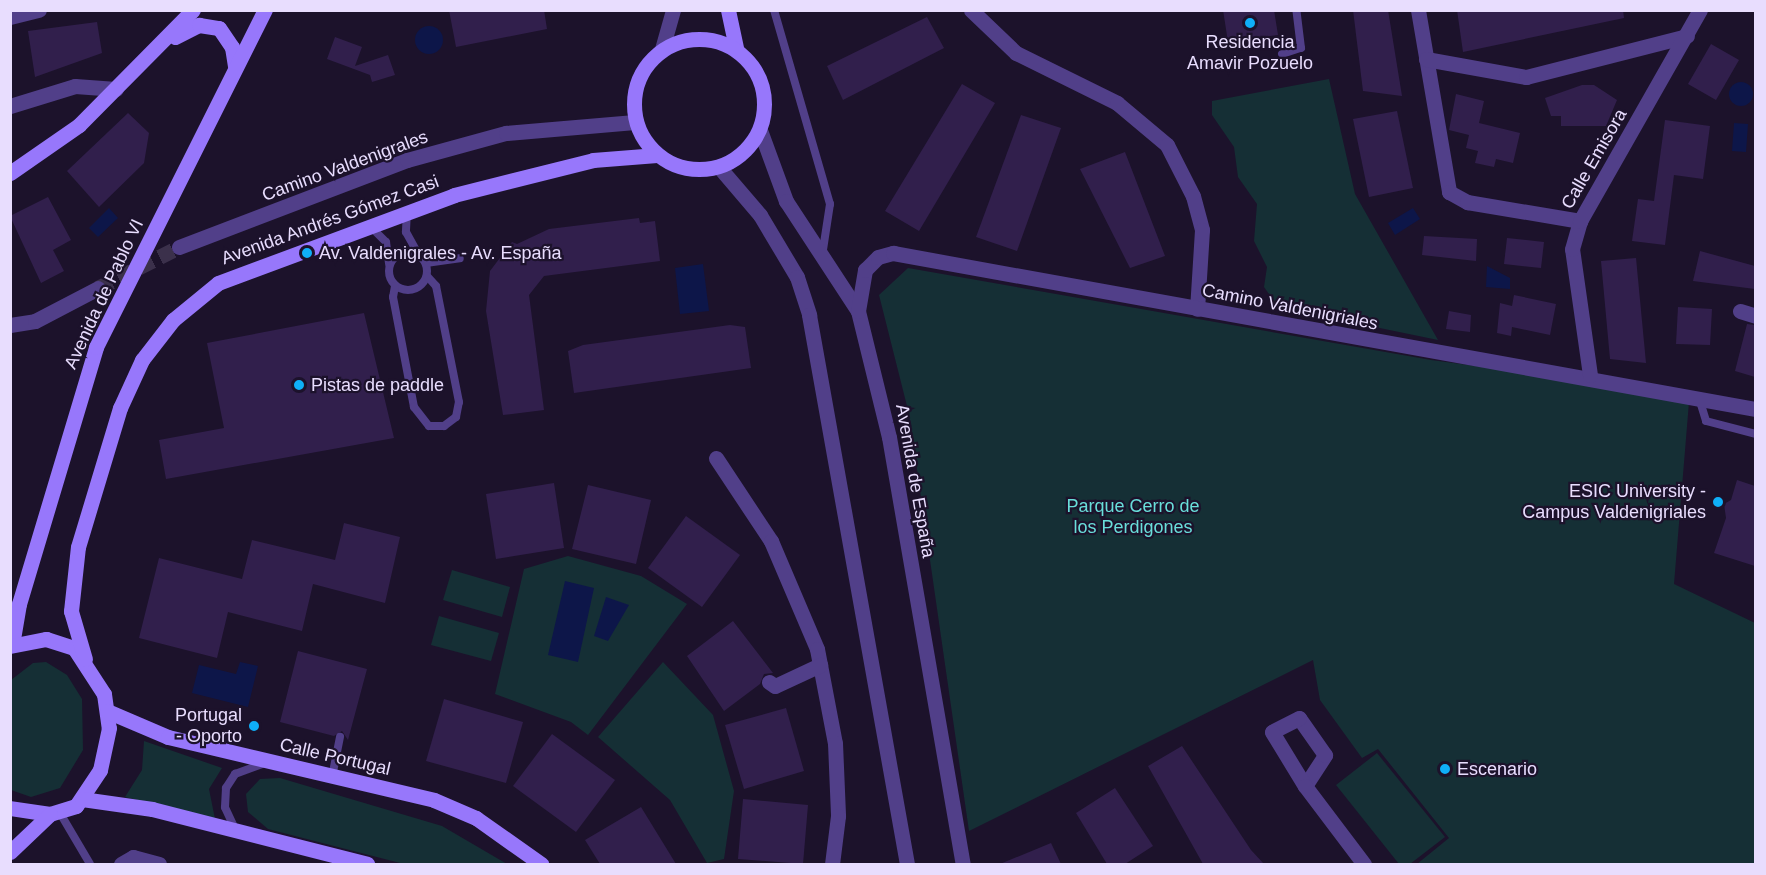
<!DOCTYPE html>
<meta charset="utf-8">
<style>
body{margin:0}
#map{position:relative;width:1766px;height:875px;overflow:hidden;background:#1c122b;font-family:Helvetica,sans-serif}
div>[style]{position:absolute}
[style*='--x']{left:calc(var(--x)*1px);top:calc(var(--y)*1px);width:calc(var(--w)*1px);rotate:calc(var(--a)*1deg)}
.green>*{inset:0;background:#152f35}
.water>*{inset:0;background:#0d1649}
.round{border-radius:50%}
.building>*{inset:0;background:#311f4c}
.street-tunnel>*{height:15px;margin-top:-7.5px;transform-origin:0;background:repeating-linear-gradient(90deg,#3b304b 0 15px,transparent 0 23px)}
.lane>*{height:8px;margin:-4px;padding:0 4px;transform-origin:4px;border-radius:4px;background:#513f89}
.lane>.ring{margin:-4px;padding:0;box-sizing:content-box;background:none;border:8px solid #513f89;border-radius:50%}
.street>*{height:15px;margin:-7.5px;padding:0 7.5px;transform-origin:7.5px;border-radius:7.5px;background:#513f89}
.secondary>*{height:15px;margin:-7.5px;padding:0 7.5px;transform-origin:7.5px;border-radius:7.5px;background:#9777fb}
.secondary>.ring{margin:-7.5px;padding:0;box-sizing:content-box;background:none;border:15px solid #9777fb;border-radius:50%}
.dots>*{width:16px;height:16px;translate:-50% -50%;box-sizing:border-box;border:3px solid #1c122b;border-radius:50%}
span{translate:-50% -50%;white-space:nowrap;text-align:center;line-height:1.15;-webkit-text-stroke:4.5px #1c122b;paint-order:stroke}
.poi-label{font-size:18px;color:#e8ddfe}
.left{translate:0 -50%;text-align:left}
.right{translate:-100% -50%;text-align:right}
.street-label{font-size:18px;color:#e8ddfe}
.park-label{font-size:18px;color:#69deda}
.frame{position:absolute;inset:0;border:12px solid #e8ddfe;pointer-events:none}
</style>
<div id="map">
<div class="green">
<i style="clip-path:polygon(1329px 79px,1355px 194px,1438px 340px,1278px 307px,1264px 287px,1267px 267px,1254px 241px,1257px 204px,1238px 177px,1234px 147px,1212px 115px,1212px 101px)"></i>
<i style="clip-path:polygon(908px 268px,1431px 360px,1604px 383px,1689px 402px,1674px 584px,1755px 623px,1755px 864px,1417px 864px,1449px 838px,1378px 749px,1362px 758px,1320px 700px,1313px 660px,969px 831px,909px 414px,879px 295px)"></i>
<i style="clip-path:polygon(568px 556px,641px 576px,687px 604px,588px 735px,571px 722px,495px 694px,524px 569px)"></i>
<i style="clip-path:polygon(452px 570px,510px 587px,502px 617px,443px 600px)"></i>
<i style="clip-path:polygon(439px 616px,499px 633px,491px 661px,431px 645px)"></i>
<i style="clip-path:polygon(46px 662px,67px 675px,82px 699px,83px 750px,60px 788px,31px 797px,11px 790px,11px 680px,33px 663px)"></i>
<i style="clip-path:polygon(663px 662px,713px 715px,734px 791px,724px 859px,707px 863px,670px 800px,598px 737px)"></i>
<i style="clip-path:polygon(144px 741px,222px 768px,209px 789px,215px 819px,125px 797px,142px 770px)"></i>
<i style="clip-path:polygon(1377px 753px,1445px 837px,1410px 864px,1399px 864px,1336px 785px)"></i>
<i style="clip-path:polygon(280px 778px,442px 826px,507px 864px,404px 864px,268px 829px,248px 812px,246px 794px,260px 779px)"></i>
</div>
<div class="water">
<i class="round" style="left:415px;top:26px;width:28px;height:28px"></i>
<i class="round" style="left:1729px;top:82px;width:24px;height:24px"></i>
<i style="clip-path:polygon(1734px 123px,1748px 124px,1746px 152px,1732px 151px)"></i>
<i style="clip-path:polygon(109px 208px,118px 218px,98px 237px,89px 228px)"></i>
<i style="clip-path:polygon(1413px 208px,1420px 219px,1395px 235px,1388px 223px)"></i>
<i style="clip-path:polygon(703px 264px,709px 311px,680px 314px,675px 268px)"></i>
<i style="clip-path:polygon(1487px 266px,1510px 278px,1510px 289px,1486px 287px)"></i>
<i style="clip-path:polygon(565px 581px,594px 588px,578px 662px,548px 655px)"></i>
<i style="clip-path:polygon(606px 597px,629px 605px,608px 641px,594px 636px)"></i>
<i style="clip-path:polygon(240px 662px,258px 666px,248px 707px,192px 693px,199px 665px,236px 674px)"></i>
</div>
<div class="building">
<i style="clip-path:polygon(449px 10px,544px 10px,547px 29px,456px 47px)"></i>
<i style="clip-path:polygon(1223px 10px,1274px 10px,1278px 35px,1228px 42px)"></i>
<i style="clip-path:polygon(1353px 10px,1388px 10px,1402px 96px,1363px 91px)"></i>
<i style="clip-path:polygon(1457px 10px,1623px 10px,1624px 18px,1463px 52px)"></i>
<i style="clip-path:polygon(927px 17px,944px 48px,843px 100px,827px 66px)"></i>
<i style="clip-path:polygon(97px 22px,102px 53px,35px 77px,28px 31px)"></i>
<i style="clip-path:polygon(335px 37px,362px 47px,355px 66px,388px 55px,395px 75px,372px 82px,370px 75px,327px 59px)"></i>
<i style="clip-path:polygon(1711px 44px,1739px 60px,1716px 100px,1688px 84px)"></i>
<i style="clip-path:polygon(962px 84px,995px 103px,919px 231px,885px 211px)"></i>
<i style="clip-path:polygon(1582px 85px,1594px 85px,1617px 100px,1606px 126px,1561px 126px,1561px 116px,1551px 116px,1545px 98px)"></i>
<i style="clip-path:polygon(1456px 94px,1484px 101px,1479px 123px,1520px 133px,1513px 163px,1496px 159px,1494px 167px,1475px 163px,1478px 151px,1466px 148px,1469px 135px,1449px 130px)"></i>
<i style="clip-path:polygon(1397px 111px,1413px 188px,1369px 197px,1353px 119px)"></i>
<i style="clip-path:polygon(128px 113px,149px 133px,144px 163px,99px 207px,67px 171px)"></i>
<i style="clip-path:polygon(1021px 115px,1061px 128px,1017px 251px,976px 237px)"></i>
<i style="clip-path:polygon(1665px 120px,1710px 126px,1703px 179px,1674px 175px,1665px 245px,1632px 241px,1638px 199px,1654px 201px)"></i>
<i style="clip-path:polygon(1125px 152px,1165px 256px,1130px 268px,1080px 169px)"></i>
<i style="clip-path:polygon(48px 197px,71px 240px,53px 250px,64px 271px,41px 283px,10px 216px)"></i>
<i style="clip-path:polygon(639px 218px,640px 223px,655px 221px,660px 261px,544px 276px,529px 295px,544px 410px,503px 415px,486px 311px,490px 271px,512px 242px,517px 244px,549px 229px)"></i>
<i style="clip-path:polygon(1424px 236px,1477px 239px,1476px 261px,1422px 255px)"></i>
<i style="clip-path:polygon(1507px 238px,1544px 242px,1541px 268px,1504px 264px)"></i>
<i style="clip-path:polygon(1700px 251px,1755px 266px,1755px 289px,1693px 281px)"></i>
<i style="clip-path:polygon(1636px 258px,1646px 363px,1610px 359px,1601px 261px)"></i>
<i style="clip-path:polygon(1514px 295px,1556px 304px,1550px 335px,1512px 327px,1511px 336px,1497px 333px,1500px 303px,1512px 306px)"></i>
<i style="clip-path:polygon(1678px 307px,1712px 309px,1710px 345px,1676px 344px)"></i>
<i style="clip-path:polygon(1449px 311px,1471px 315px,1470px 332px,1446px 329px)"></i>
<i style="clip-path:polygon(364px 313px,394px 438px,166px 479px,159px 440px,224px 428px,207px 343px)"></i>
<i style="clip-path:polygon(1747px 324px,1755px 325px,1755px 377px,1735px 371px)"></i>
<i style="clip-path:polygon(730px 325px,745px 327px,751px 368px,574px 393px,568px 351px,583px 345px)"></i>
<i style="clip-path:polygon(1737px 480px,1755px 486px,1755px 566px,1714px 553px,1726px 518px,1724px 504px,1731px 500px)"></i>
<i style="clip-path:polygon(554px 483px,564px 548px,496px 559px,486px 494px)"></i>
<i style="clip-path:polygon(588px 485px,651px 500px,636px 564px,572px 549px)"></i>
<i style="clip-path:polygon(686px 516px,740px 555px,702px 607px,648px 568px)"></i>
<i style="clip-path:polygon(344px 523px,400px 537px,385px 603px,313px 584px,302px 631px,228px 612px,217px 658px,139px 638px,159px 558px,242px 579px,252px 540px,335px 560px)"></i>
<i style="clip-path:polygon(733px 621px,773px 673px,764px 674px,760px 684px,724px 711px,687px 656px)"></i>
<i style="clip-path:polygon(298px 651px,367px 669px,348px 740px,342px 731px,334px 736px,280px 722px)"></i>
<i style="clip-path:polygon(444px 699px,523px 722px,506px 783px,426px 761px)"></i>
<i style="clip-path:polygon(786px 708px,804px 771px,744px 789px,725px 725px)"></i>
<i style="clip-path:polygon(552px 734px,615px 780px,576px 832px,513px 786px)"></i>
<i style="clip-path:polygon(1182px 746px,1251px 850px,1264px 864px,1203px 864px,1148px 766px)"></i>
<i style="clip-path:polygon(1115px 788px,1153px 846px,1125px 864px,1107px 864px,1076px 813px)"></i>
<i style="clip-path:polygon(743px 799px,808px 805px,803px 864px,738px 859px)"></i>
<i style="clip-path:polygon(641px 807px,676px 864px,600px 864px,585px 840px)"></i>
<i style="clip-path:polygon(1051px 843px,1061px 864px,1000px 864px)"></i>
</div>
<div class="street-tunnel">
<i style="--x:98;--y:288;--w:91;--a:-26.8"></i>
</div>
<div class="lane">
<i style="--x:774;--y:10;--w:202;--a:73.9"></i>
<i style="--x:830;--y:204;--w:47;--a:98.7"></i>
<i style="--x:1282;--y:54;--w:20;--a:-18"></i>
<i style="--x:1301;--y:48;--w:38;--a:-97"></i>
<i style="--x:407;--y:211;--w:21;--a:93"></i>
<i style="--x:406;--y:232;--w:25;--a:61"></i>
<i style="--x:369;--y:225;--w:24;--a:45"></i>
<i style="--x:386;--y:242;--w:22;--a:82"></i>
<i class="ring" style="left:389px;top:252px;width:30px;height:30px"></i>
<i style="--x:426;--y:263;--w:34;--a:-8"></i>
<i style="--x:395;--y:286;--w:11;--a:100"></i>
<i style="--x:393;--y:297;--w:112;--a:79.2"></i>
<i style="--x:414;--y:407;--w:24;--a:52"></i>
<i style="--x:429;--y:426;--w:15;--a:0"></i>
<i style="--x:444;--y:426;--w:15;--a:-37"></i>
<i style="--x:456;--y:417;--w:15;--a:-79"></i>
<i style="--x:459;--y:402;--w:118;--a:-101.2"></i>
<i style="--x:436;--y:286;--w:13;--a:-132"></i>
<i style="--x:1699;--y:398;--w:24;--a:73"></i>
<i style="--x:1706;--y:421;--w:52;--a:14.6"></i>
<i style="--x:332;--y:777;--w:41;--a:-78.7"></i>
<i style="--x:60;--y:813;--w:59;--a:59.5"></i>
<i style="--x:236;--y:831;--w:26;--a:-115"></i>
<i style="--x:225;--y:807;--w:19;--a:-87"></i>
<i style="--x:226;--y:788;--w:17;--a:-57"></i>
<i style="--x:235;--y:774;--w:32;--a:-20"></i>
</div>
<div class="street">
<i style="--x:971;--y:10;--w:62;--a:43.7"></i>
<i style="--x:1016;--y:53;--w:113;--a:26.3"></i>
<i style="--x:1117;--y:103;--w:65;--a:40"></i>
<i style="--x:1167;--y:145;--w:57;--a:63"></i>
<i style="--x:1193;--y:196;--w:35;--a:75"></i>
<i style="--x:1202;--y:230;--w:79;--a:93.6"></i>
<i style="--x:1418;--y:10;--w:185;--a:80.3"></i>
<i style="--x:1449;--y:192;--w:21;--a:29"></i>
<i style="--x:1467;--y:202;--w:115;--a:9.5"></i>
<i style="--x:10;--y:17;--w:30;--a:-14"></i>
<i style="--x:662;--y:49;--w:41;--a:-74.2"></i>
<i style="--x:1426;--y:59;--w:102;--a:10.2"></i>
<i style="--x:1526;--y:77;--w:166;--a:-14.3"></i>
<i style="--x:10;--y:106;--w:68;--a:-17.1"></i>
<i style="--x:75;--y:86;--w:41;--a:4.2"></i>
<i style="--x:760;--y:130;--w:76;--a:69.9"></i>
<i style="--x:786;--y:201;--w:131;--a:56.8"></i>
<i style="--x:858;--y:311;--w:130;--a:76.2"></i>
<i style="--x:889;--y:437;--w:433;--a:80.2"></i>
<i style="--x:719;--y:167;--w:63;--a:49.5"></i>
<i style="--x:760;--y:215;--w:72;--a:59.2"></i>
<i style="--x:797;--y:277;--w:40;--a:72"></i>
<i style="--x:809;--y:315;--w:558;--a:79.88"></i>
<i style="--x:179;--y:247;--w:244;--a:-20.9"></i>
<i style="--x:407;--y:160;--w:103;--a:-15.3"></i>
<i style="--x:506;--y:133;--w:129;--a:-4.9"></i>
<i style="--x:858;--y:311;--w:42;--a:-80.3"></i>
<i style="--x:865;--y:270;--w:18;--a:-45"></i>
<i style="--x:878;--y:257;--w:16;--a:-15"></i>
<i style="--x:893;--y:253;--w:877;--a:10.25"></i>
<i style="--x:1740;--y:311;--w:17;--a:17"></i>
<i style="--x:10;--y:325;--w:25;--a:-9"></i>
<i style="--x:35;--y:321;--w:71;--a:-27.6"></i>
<i style="--x:1590;--y:375;--w:127;--a:-98.1"></i>
<i style="--x:1572;--y:249;--w:29;--a:-74"></i>
<i style="--x:1580;--y:221;--w:243;--a:-60.4"></i>
<i style="--x:716;--y:458;--w:100;--a:56.5"></i>
<i style="--x:771;--y:541;--w:117;--a:66.9"></i>
<i style="--x:817;--y:649;--w:96;--a:79.2"></i>
<i style="--x:835;--y:743;--w:73;--a:87.6"></i>
<i style="--x:838;--y:816;--w:48;--a:97.1"></i>
<i style="--x:769;--y:682;--w:7;--a:34"></i>
<i style="--x:775;--y:686;--w:50;--a:-25"></i>
<i style="--x:1305;--y:786;--w:37;--a:-57"></i>
<i style="--x:1325;--y:755;--w:45;--a:-125.1"></i>
<i style="--x:1299;--y:718;--w:30;--a:153"></i>
<i style="--x:1272;--y:732;--w:63;--a:58.6"></i>
<i style="--x:1305;--y:786;--w:98;--a:52.9"></i>
<i style="--x:121;--y:864;--w:14;--a:-30"></i>
<i style="--x:133;--y:857;--w:27;--a:15"></i>
</div>
<div class="secondary">
<i style="--x:728;--y:10;--w:40;--a:78"></i>
<i style="--x:175;--y:37;--w:27;--a:-27"></i>
<i style="--x:199;--y:25;--w:20;--a:9"></i>
<i style="--x:219;--y:28;--w:23;--a:56"></i>
<i style="--x:232;--y:47;--w:20;--a:81"></i>
<i class="ring" style="left:634px;top:39px;width:115px;height:115px"></i>
<i style="--x:10;--y:173;--w:84;--a:-34.8"></i>
<i style="--x:79;--y:125;--w:162;--a:-45.3"></i>
<i style="--x:12;--y:645;--w:42;--a:-80.3"></i>
<i style="--x:19;--y:604;--w:268;--a:-73.3"></i>
<i style="--x:96;--y:347;--w:377;--a:-63.4"></i>
<i style="--x:10;--y:646;--w:37;--a:-11"></i>
<i style="--x:46;--y:639;--w:29;--a:18"></i>
<i style="--x:74;--y:648;--w:55;--a:56.9"></i>
<i style="--x:104;--y:694;--w:34;--a:82"></i>
<i style="--x:109;--y:728;--w:43;--a:102.1"></i>
<i style="--x:100;--y:770;--w:43;--a:123.7"></i>
<i style="--x:76;--y:806;--w:27;--a:163"></i>
<i style="--x:50;--y:814;--w:40;--a:-171.5"></i>
<i style="--x:85;--y:659;--w:50;--a:-106.3"></i>
<i style="--x:71;--y:611;--w:64;--a:-83.8"></i>
<i style="--x:78;--y:547;--w:145;--a:-73.2"></i>
<i style="--x:120;--y:408;--w:53;--a:-65.4"></i>
<i style="--x:142;--y:360;--w:51;--a:-52.2"></i>
<i style="--x:173;--y:320;--w:58;--a:-39.4"></i>
<i style="--x:218;--y:283;--w:252;--a:-20.4"></i>
<i style="--x:454;--y:195;--w:143;--a:-14.1"></i>
<i style="--x:593;--y:160;--w:64;--a:-4.5"></i>
<i style="--x:107;--y:711;--w:66;--a:23.1"></i>
<i style="--x:168;--y:737;--w:273;--a:13.3"></i>
<i style="--x:434;--y:800;--w:46;--a:23.2"></i>
<i style="--x:476;--y:818;--w:80;--a:35.3"></i>
<i style="--x:82;--y:799;--w:71;--a:8.1"></i>
<i style="--x:152;--y:809;--w:222;--a:14.3"></i>
<i style="--x:10;--y:852;--w:55;--a:-43.5"></i>
</div>
<div class="dots">
<i style="left:1250px;top:23px;background:#0faff8"></i>
<i style="left:307px;top:253px;background:#0faff8"></i>
<i style="left:299px;top:385px;background:#0faff8"></i>
<i style="left:1718px;top:502px;background:#0faff8"></i>
<i style="left:254px;top:726px;background:#0faff8"></i>
<i style="left:1445px;top:769px;background:#0faff8"></i>
</div>
<div class="poi-label">
<span style="left:1250px;top:53px">Residencia<br>Amavir Pozuelo</span>
<span class="left" style="left:319px;top:253px">Av. Valdenigrales - Av. España</span>
<span class="left" style="left:311px;top:385px">Pistas de paddle</span>
<span class="right" style="left:1706px;top:502px">ESIC University -<br>Campus Valdenigriales</span>
<span class="right" style="left:242px;top:726px">Portugal<br>- Oporto</span>
<span class="left" style="left:1457px;top:769px">Escenario</span>
</div>
<div class="street-label">
<span style="left:1594px;top:159px;rotate:-60deg">Calle Emisora</span>
<span style="left:345px;top:166px;rotate:-20deg">Camino Valdenigrales</span>
<span style="left:330px;top:220px;rotate:-20deg">Avenida Andrés Gómez Casi</span>
<span style="left:104px;top:294px;rotate:-65deg">Avenida de Pablo VI</span>
<span style="left:1290px;top:307px;rotate:11deg">Camino Valdenigriales</span>
<span style="left:915px;top:481px;rotate:80deg">Avenida de España</span>
<span style="left:335px;top:757px;rotate:13deg">Calle Portugal</span>
</div>
<div class="park-label">
<span style="left:1133px;top:517px">Parque Cerro de<br>los Perdigones</span>
</div>
<div class="frame"></div>
</div>
